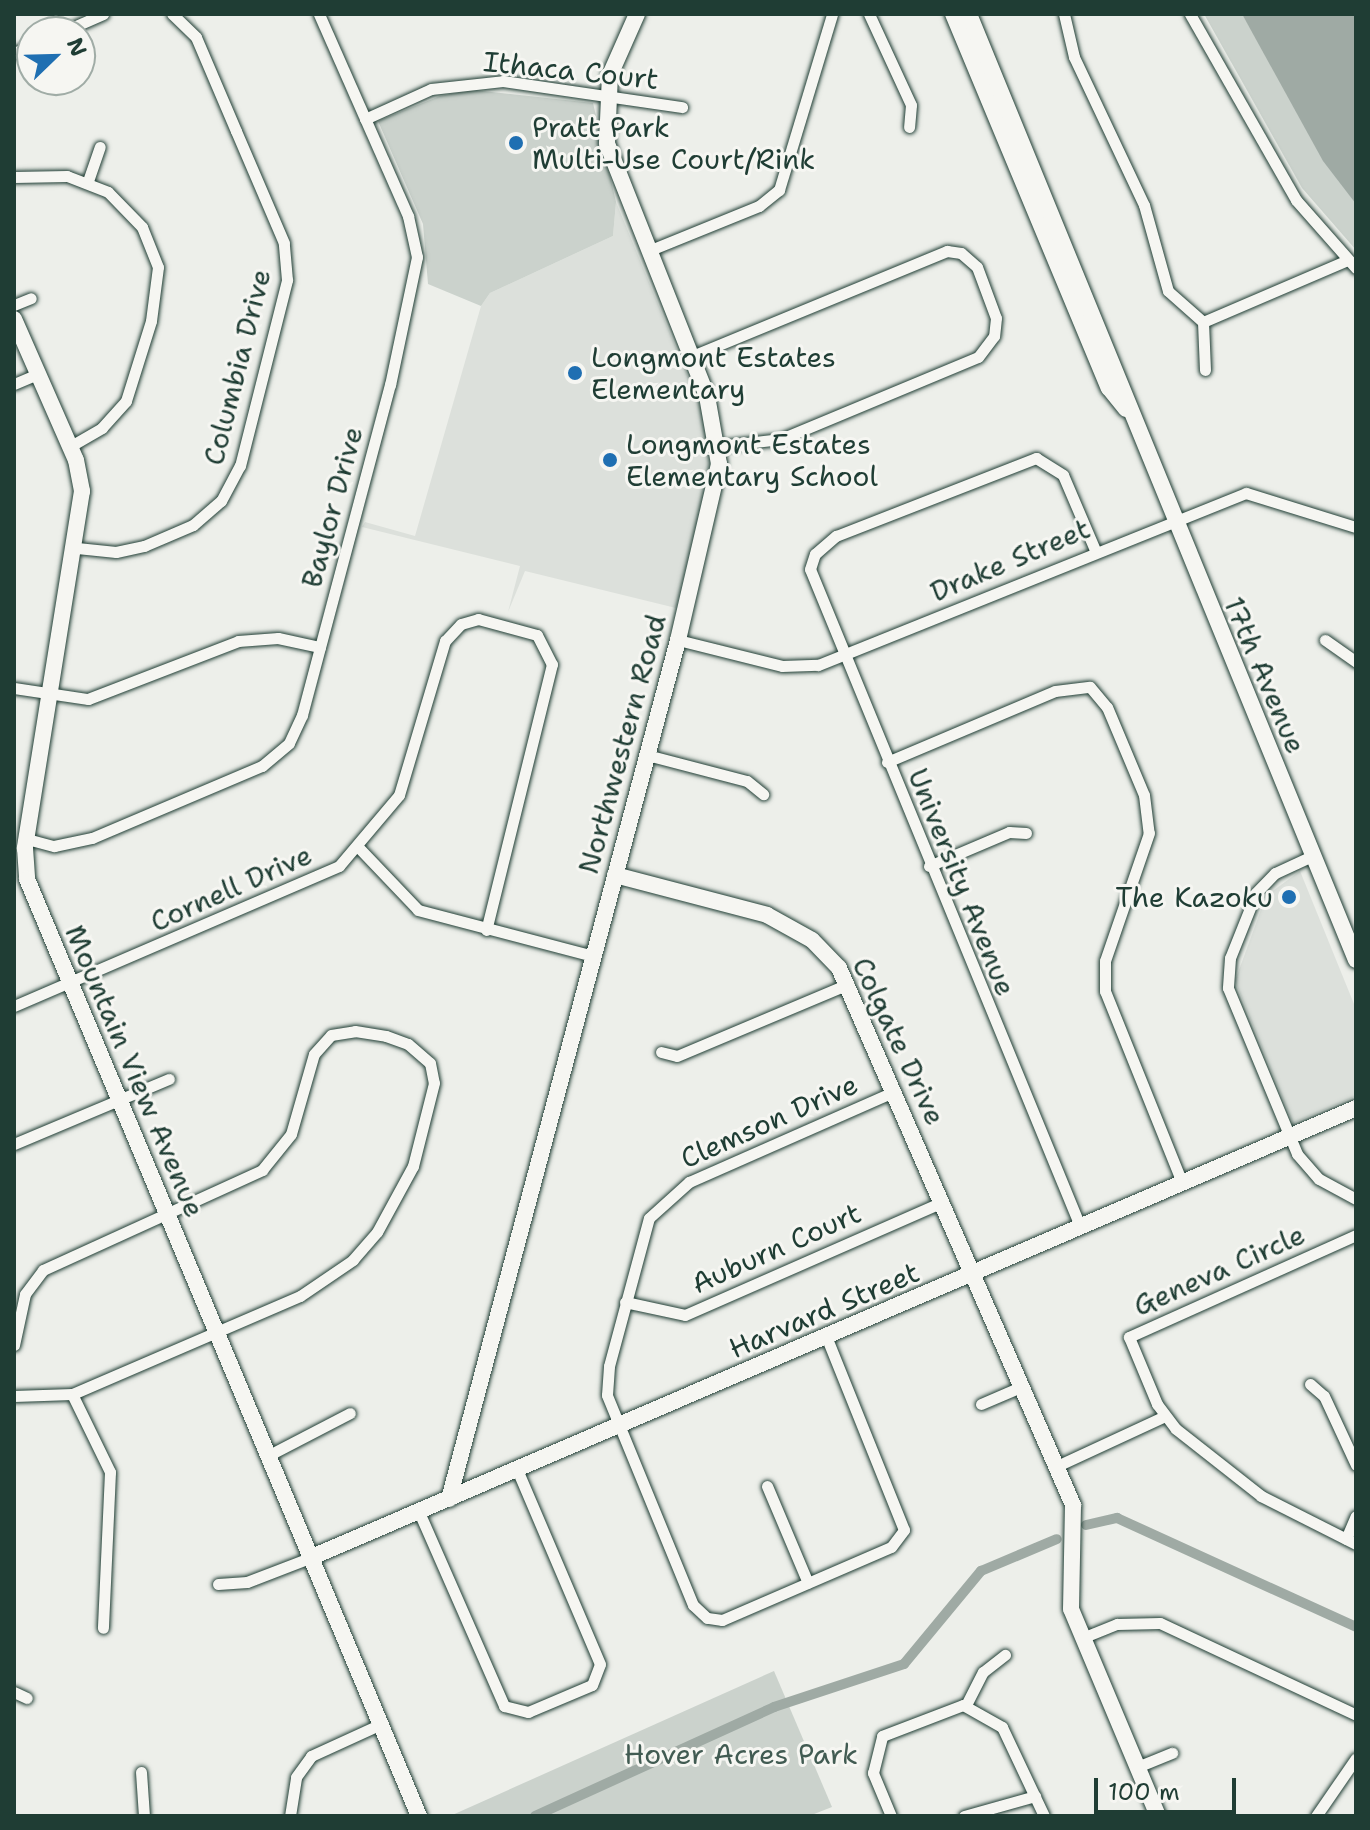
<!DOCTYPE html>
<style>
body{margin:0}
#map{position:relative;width:1370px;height:1830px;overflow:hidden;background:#edefea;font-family:"Shantell Sans",sans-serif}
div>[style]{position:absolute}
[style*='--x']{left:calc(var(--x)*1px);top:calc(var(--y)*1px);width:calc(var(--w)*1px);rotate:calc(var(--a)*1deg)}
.built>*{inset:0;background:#dce0db}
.green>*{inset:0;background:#cbd2cc}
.water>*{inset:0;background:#9faaa4}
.canal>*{height:10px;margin:-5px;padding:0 5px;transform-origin:5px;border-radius:5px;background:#9faaa4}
.roads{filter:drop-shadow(0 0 2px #1f3d34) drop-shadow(0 0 2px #1f3d34)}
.street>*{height:11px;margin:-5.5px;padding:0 5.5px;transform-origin:5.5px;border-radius:5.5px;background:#f6f6f2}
.secondary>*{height:16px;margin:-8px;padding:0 8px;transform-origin:8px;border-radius:8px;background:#f6f6f2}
.dots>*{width:22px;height:22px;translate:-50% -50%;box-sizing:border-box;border:4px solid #f6f6f2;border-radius:50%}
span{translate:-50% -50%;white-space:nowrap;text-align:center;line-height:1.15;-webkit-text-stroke:6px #f6f6f2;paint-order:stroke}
.street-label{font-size:28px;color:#1f3d34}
.poi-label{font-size:28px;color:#1f3d34}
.left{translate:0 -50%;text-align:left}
.right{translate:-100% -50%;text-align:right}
.park-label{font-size:28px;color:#415b52}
.frame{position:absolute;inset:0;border:16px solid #1f3d34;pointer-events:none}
.north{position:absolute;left:16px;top:16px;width:80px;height:80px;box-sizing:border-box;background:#f6f6f2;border:2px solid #a0aca6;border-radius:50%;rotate:67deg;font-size:22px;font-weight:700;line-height:32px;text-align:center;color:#1f3d34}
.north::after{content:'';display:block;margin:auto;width:28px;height:36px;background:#1f6fb2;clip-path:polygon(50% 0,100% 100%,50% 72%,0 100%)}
.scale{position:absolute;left:1094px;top:1778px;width:142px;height:36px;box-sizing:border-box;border:4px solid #1f3d34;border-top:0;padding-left:10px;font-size:24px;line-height:28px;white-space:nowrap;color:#1f3d34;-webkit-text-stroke:6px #f6f6f2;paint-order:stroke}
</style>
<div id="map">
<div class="built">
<i style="clip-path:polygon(616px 202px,702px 411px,709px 447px,708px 478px,676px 608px,525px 571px,508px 612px,520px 566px,362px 527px,365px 522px,415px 536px,481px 306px,490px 293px,613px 236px)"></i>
<i style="clip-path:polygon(1300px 871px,1356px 1009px,1356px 1096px,1293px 1123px,1235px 981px,1266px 896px)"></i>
</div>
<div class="green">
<i style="clip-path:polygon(1204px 14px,1242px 14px,1356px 204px,1356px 250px,1302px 188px)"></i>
<i style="clip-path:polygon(473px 90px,593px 103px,616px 202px,613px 236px,490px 293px,481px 306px,428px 284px,423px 224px,378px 121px,440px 96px)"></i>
<i style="clip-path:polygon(774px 1671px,832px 1807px,809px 1816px,450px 1816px)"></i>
</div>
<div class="water">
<i style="clip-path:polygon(1242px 14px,1356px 14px,1356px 204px,1323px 161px)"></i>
</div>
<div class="canal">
<i style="--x:1086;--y:1525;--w:32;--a:-13"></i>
<i style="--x:1117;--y:1518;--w:263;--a:24.5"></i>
<i style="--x:535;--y:1816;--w:263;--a:-24.5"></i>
<i style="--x:774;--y:1707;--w:137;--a:-18.3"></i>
<i style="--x:904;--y:1664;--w:121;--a:-50.4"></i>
<i style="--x:981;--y:1571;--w:82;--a:-22.8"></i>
</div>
<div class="roads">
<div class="street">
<i style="--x:869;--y:14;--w:100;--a:65.2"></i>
<i style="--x:911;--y:105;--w:22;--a:95"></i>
<i style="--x:1064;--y:14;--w:44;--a:76.9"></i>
<i style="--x:1074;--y:57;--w:164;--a:64.7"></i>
<i style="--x:1144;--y:205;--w:89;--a:74.4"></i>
<i style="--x:1168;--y:291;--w:47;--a:41.5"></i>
<i style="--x:1203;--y:322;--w:48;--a:87.6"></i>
<i style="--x:1190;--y:14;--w:214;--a:60.3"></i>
<i style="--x:1296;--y:200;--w:91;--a:48.6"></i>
<i style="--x:62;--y:32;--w:45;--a:-23.7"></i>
<i style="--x:14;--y:53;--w:20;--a:-24"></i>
<i style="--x:365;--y:119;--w:72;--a:-24.4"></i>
<i style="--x:431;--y:89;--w:72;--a:-6.3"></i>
<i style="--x:503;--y:81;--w:181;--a:8.3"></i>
<i style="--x:14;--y:177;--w:53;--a:-1.1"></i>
<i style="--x:67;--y:176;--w:44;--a:21.3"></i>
<i style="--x:108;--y:192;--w:49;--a:45.8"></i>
<i style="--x:142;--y:227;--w:43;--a:68.2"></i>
<i style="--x:158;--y:267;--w:54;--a:97.4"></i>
<i style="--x:151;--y:321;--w:84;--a:107.4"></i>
<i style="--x:126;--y:401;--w:36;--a:132"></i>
<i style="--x:102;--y:428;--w:38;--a:150"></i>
<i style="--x:88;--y:181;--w:36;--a:-71"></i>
<i style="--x:648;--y:251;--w:120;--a:-22.1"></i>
<i style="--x:759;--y:206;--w:26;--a:-39"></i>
<i style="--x:779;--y:190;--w:184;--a:-73.2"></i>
<i style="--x:14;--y:305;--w:18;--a:-22"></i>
<i style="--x:1203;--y:322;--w:158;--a:-23.2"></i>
<i style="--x:692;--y:356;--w:276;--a:-22.4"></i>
<i style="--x:947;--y:251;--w:14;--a:8"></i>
<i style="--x:961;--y:253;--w:21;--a:41"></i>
<i style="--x:977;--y:267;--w:54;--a:69.6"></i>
<i style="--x:996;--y:318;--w:18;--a:96"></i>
<i style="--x:994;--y:336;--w:26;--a:127"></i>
<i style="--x:978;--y:357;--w:213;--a:157.4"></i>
<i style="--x:781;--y:439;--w:61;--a:173.5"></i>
<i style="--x:14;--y:384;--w:25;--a:-23"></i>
<i style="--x:77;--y:548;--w:39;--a:6"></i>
<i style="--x:116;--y:552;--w:29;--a:-12"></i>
<i style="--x:144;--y:546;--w:53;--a:-23.2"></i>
<i style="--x:193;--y:525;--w:37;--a:-41"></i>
<i style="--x:221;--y:501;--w:40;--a:-62"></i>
<i style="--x:240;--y:466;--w:192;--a:-75.8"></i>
<i style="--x:287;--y:280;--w:37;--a:-95"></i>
<i style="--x:284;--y:243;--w:122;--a:-113.2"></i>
<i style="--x:236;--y:131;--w:102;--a:-113.1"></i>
<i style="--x:196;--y:37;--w:33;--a:-136"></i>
<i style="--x:678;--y:640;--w:107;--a:14"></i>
<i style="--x:782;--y:666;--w:36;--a:-2"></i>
<i style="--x:818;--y:665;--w:461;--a:-21.9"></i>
<i style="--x:1246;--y:493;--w:115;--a:17.2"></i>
<i style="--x:1325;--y:640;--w:38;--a:35"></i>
<i style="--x:14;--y:688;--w:75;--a:8.5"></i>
<i style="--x:88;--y:699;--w:161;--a:-21.1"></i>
<i style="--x:238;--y:641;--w:40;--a:-4.3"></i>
<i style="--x:278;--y:638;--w:43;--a:12.1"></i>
<i style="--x:647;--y:755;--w:103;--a:14.6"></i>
<i style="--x:747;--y:781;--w:21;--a:39"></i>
<i style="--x:887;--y:762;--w:182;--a:-22.9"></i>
<i style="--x:1055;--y:691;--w:35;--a:-7"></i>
<i style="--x:1090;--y:687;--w:26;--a:50"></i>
<i style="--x:1107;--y:707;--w:95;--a:67.2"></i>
<i style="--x:1144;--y:795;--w:38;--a:83"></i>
<i style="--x:1149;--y:833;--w:135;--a:109"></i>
<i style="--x:1105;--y:961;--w:30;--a:90"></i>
<i style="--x:1105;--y:991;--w:207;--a:68.1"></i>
<i style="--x:27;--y:839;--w:28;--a:15"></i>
<i style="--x:54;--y:846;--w:39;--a:-12"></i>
<i style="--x:92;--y:838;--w:185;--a:-23"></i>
<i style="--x:262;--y:766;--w:35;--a:-40"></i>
<i style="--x:289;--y:743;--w:31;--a:-65"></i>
<i style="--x:302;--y:715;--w:342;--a:-75.1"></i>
<i style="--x:390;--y:385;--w:131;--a:-78.1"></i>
<i style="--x:417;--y:257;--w:42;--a:-102.4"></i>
<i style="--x:408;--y:216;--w:221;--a:-113.8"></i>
<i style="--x:360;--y:849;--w:84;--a:46.4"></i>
<i style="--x:418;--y:910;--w:181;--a:14.7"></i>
<i style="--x:1312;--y:856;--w:41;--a:155.3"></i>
<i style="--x:1275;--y:873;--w:28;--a:134"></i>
<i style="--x:1256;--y:893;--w:70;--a:111.8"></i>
<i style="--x:1230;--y:958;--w:30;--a:94"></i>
<i style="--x:1228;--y:988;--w:180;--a:67.4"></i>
<i style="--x:1297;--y:1154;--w:33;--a:49"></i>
<i style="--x:1319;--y:1179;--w:42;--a:28.4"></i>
<i style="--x:929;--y:866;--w:87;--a:-23"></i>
<i style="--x:1009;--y:832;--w:17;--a:3"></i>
<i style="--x:14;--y:1006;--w:354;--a:-23.3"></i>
<i style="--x:339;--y:866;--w:93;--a:-49.8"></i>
<i style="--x:399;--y:795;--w:161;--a:-73.4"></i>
<i style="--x:445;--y:641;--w:23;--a:-47"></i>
<i style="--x:461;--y:624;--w:18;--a:-16"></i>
<i style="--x:478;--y:619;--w:61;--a:15.2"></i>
<i style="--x:537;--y:635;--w:33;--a:63"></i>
<i style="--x:552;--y:664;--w:274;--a:103.9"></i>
<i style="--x:661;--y:1052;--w:16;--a:14"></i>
<i style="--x:677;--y:1056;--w:186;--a:-22.8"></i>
<i style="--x:14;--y:1144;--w:168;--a:-22.8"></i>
<i style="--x:1080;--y:1226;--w:710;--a:-112.34"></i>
<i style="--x:810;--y:569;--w:16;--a:-72"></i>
<i style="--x:815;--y:554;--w:28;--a:-41"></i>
<i style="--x:836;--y:536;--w:215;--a:-21.3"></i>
<i style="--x:1036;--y:458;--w:32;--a:32"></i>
<i style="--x:1063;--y:475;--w:82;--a:66.9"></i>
<i style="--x:1356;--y:1235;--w:249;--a:155.8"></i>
<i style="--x:1129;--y:1337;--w:73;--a:67.3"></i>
<i style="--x:1157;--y:1404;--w:31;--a:53"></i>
<i style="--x:1176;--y:1429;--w:108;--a:38.2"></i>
<i style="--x:1261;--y:1496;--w:106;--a:26.8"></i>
<i style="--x:625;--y:1302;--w:61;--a:12.2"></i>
<i style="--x:685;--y:1315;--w:282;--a:-23.7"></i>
<i style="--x:826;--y:1336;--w:209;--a:68.1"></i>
<i style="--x:904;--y:1530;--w:21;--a:127"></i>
<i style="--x:891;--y:1547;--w:184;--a:156.6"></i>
<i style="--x:722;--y:1620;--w:15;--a:-172"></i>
<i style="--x:707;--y:1618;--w:19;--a:-137"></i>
<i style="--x:693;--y:1605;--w:227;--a:-112.3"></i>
<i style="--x:607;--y:1395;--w:29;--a:-86"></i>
<i style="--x:609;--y:1366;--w:153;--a:-74.9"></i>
<i style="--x:649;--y:1218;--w:54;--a:-42"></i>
<i style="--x:689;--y:1182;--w:225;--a:-23.8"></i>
<i style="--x:14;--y:1345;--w:52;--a:-77.8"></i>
<i style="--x:25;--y:1294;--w:30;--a:-53"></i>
<i style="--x:43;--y:1270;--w:241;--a:-24.5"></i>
<i style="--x:262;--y:1170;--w:46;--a:-51.1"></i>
<i style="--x:291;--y:1134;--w:83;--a:-74"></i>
<i style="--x:314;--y:1054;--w:25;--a:-48"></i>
<i style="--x:331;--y:1035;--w:24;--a:-9"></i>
<i style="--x:355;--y:1031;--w:31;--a:9"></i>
<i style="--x:386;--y:1036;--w:23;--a:20"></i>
<i style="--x:408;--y:1044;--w:29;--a:41"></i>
<i style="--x:430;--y:1063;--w:20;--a:79"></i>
<i style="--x:434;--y:1083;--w:86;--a:104.2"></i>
<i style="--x:413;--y:1166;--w:75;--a:118.6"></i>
<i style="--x:377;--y:1232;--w:37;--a:131"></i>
<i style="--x:353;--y:1260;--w:64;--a:145.8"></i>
<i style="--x:300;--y:1296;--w:248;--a:156.7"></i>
<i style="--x:72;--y:1394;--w:58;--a:178"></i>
<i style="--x:1310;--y:1384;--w:18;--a:41"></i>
<i style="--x:1324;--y:1396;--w:76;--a:65.1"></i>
<i style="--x:72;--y:1394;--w:87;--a:64"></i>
<i style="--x:110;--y:1472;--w:156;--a:92.6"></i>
<i style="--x:981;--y:1404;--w:46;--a:-23.2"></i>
<i style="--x:269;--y:1455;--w:91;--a:-27.4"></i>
<i style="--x:1057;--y:1466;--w:119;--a:-24.8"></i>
<i style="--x:767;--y:1486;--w:105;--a:67.1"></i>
<i style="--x:419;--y:1512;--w:212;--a:66.3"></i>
<i style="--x:504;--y:1706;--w:25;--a:14"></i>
<i style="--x:528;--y:1712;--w:69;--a:-22.9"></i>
<i style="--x:592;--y:1685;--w:22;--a:-69"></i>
<i style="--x:600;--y:1664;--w:212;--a:-113.1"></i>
<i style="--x:1346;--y:1539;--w:25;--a:-67"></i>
<i style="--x:218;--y:1584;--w:29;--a:-4"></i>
<i style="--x:247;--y:1582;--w:70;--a:-21"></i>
<i style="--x:1082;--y:1638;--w:38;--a:-22"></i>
<i style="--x:1117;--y:1624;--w:43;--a:-1.3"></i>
<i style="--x:1160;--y:1623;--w:217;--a:25.1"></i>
<i style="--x:14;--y:1692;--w:14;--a:25"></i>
<i style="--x:966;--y:1705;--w:37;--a:-63"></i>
<i style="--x:983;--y:1672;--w:28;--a:-38"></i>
<i style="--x:1137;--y:1767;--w:38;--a:-22"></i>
<i style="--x:141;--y:1772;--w:44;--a:86.1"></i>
<i style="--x:290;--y:1816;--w:39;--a:-81"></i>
<i style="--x:296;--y:1777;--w:26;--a:-54"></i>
<i style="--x:311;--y:1756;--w:77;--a:-24.6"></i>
<i style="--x:891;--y:1816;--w:47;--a:-112.7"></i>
<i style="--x:873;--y:1773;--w:38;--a:-76"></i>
<i style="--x:882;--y:1736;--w:87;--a:-20.9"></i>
<i style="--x:963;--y:1705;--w:45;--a:29.4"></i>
<i style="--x:1002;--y:1727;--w:98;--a:64.7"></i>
<i style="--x:964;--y:1816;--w:74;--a:-15.7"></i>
<i style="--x:1316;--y:1816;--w:70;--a:-55.4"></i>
</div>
<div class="secondary">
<i style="--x:953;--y:14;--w:405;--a:67.4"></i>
<i style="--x:1109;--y:388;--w:27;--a:51"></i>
<i style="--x:969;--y:14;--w:1022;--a:67.75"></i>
<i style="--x:14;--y:319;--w:154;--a:66.3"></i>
<i style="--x:76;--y:460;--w:32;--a:79"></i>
<i style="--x:82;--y:491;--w:362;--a:99.1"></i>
<i style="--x:25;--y:848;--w:31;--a:86"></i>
<i style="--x:27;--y:879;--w:1016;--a:67.3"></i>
<i style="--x:615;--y:875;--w:157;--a:14.7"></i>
<i style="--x:767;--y:915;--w:51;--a:29.1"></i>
<i style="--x:812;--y:940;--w:39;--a:46"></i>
<i style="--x:839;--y:968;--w:586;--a:66.45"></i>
<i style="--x:1073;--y:1505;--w:104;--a:91.1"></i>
<i style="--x:1071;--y:1609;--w:225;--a:67.2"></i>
<i style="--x:449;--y:1499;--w:889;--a:-75.07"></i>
<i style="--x:678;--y:640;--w:181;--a:-76.9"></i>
<i style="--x:719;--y:464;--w:69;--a:-100"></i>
<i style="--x:707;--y:396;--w:272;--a:-111.6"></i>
<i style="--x:607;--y:143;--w:68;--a:-87.5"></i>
<i style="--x:610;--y:75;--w:67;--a:-66.1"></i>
<i style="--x:312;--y:1557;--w:1136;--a:-23.27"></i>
</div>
</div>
<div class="dots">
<i style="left:516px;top:143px;background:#1f6fb2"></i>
<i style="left:575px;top:373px;background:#1f6fb2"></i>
<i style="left:610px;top:460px;background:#1f6fb2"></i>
<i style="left:1289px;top:897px;background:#1f6fb2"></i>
</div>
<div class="street-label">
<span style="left:571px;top:70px;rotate:6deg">Ithaca Court</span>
<span style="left:237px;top:367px;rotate:-76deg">Columbia Drive</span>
<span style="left:332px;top:507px;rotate:-75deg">Baylor Drive</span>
<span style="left:1010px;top:560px;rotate:-23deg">Drake Street</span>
<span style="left:1265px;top:675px;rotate:67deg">17th Avenue</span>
<span style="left:622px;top:744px;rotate:-75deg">Northwestern Road</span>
<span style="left:962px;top:882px;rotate:68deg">University Avenue</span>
<span style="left:231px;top:888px;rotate:-24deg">Cornell Drive</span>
<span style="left:899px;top:1041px;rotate:65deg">Colgate Drive</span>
<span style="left:135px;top:1071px;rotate:67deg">Mountain View Avenue</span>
<span style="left:769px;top:1121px;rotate:-24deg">Clemson Drive</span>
<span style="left:776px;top:1248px;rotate:-24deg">Auburn Court</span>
<span style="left:1219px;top:1270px;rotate:-24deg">Geneva Circle</span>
<span style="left:824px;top:1310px;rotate:-23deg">Harvard Street</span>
</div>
<div class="poi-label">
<span class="left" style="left:532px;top:143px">Pratt Park<br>Multi-Use Court/Rink</span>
<span class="left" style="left:591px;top:373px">Longmont Estates<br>Elementary</span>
<span class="left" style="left:626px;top:460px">Longmont Estates<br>Elementary School</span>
<span class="right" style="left:1273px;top:897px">The Kazoku</span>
</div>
<div class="park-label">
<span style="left:741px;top:1754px">Hover Acres Park</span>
</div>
<div class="frame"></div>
<div class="north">N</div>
<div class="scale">100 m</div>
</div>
